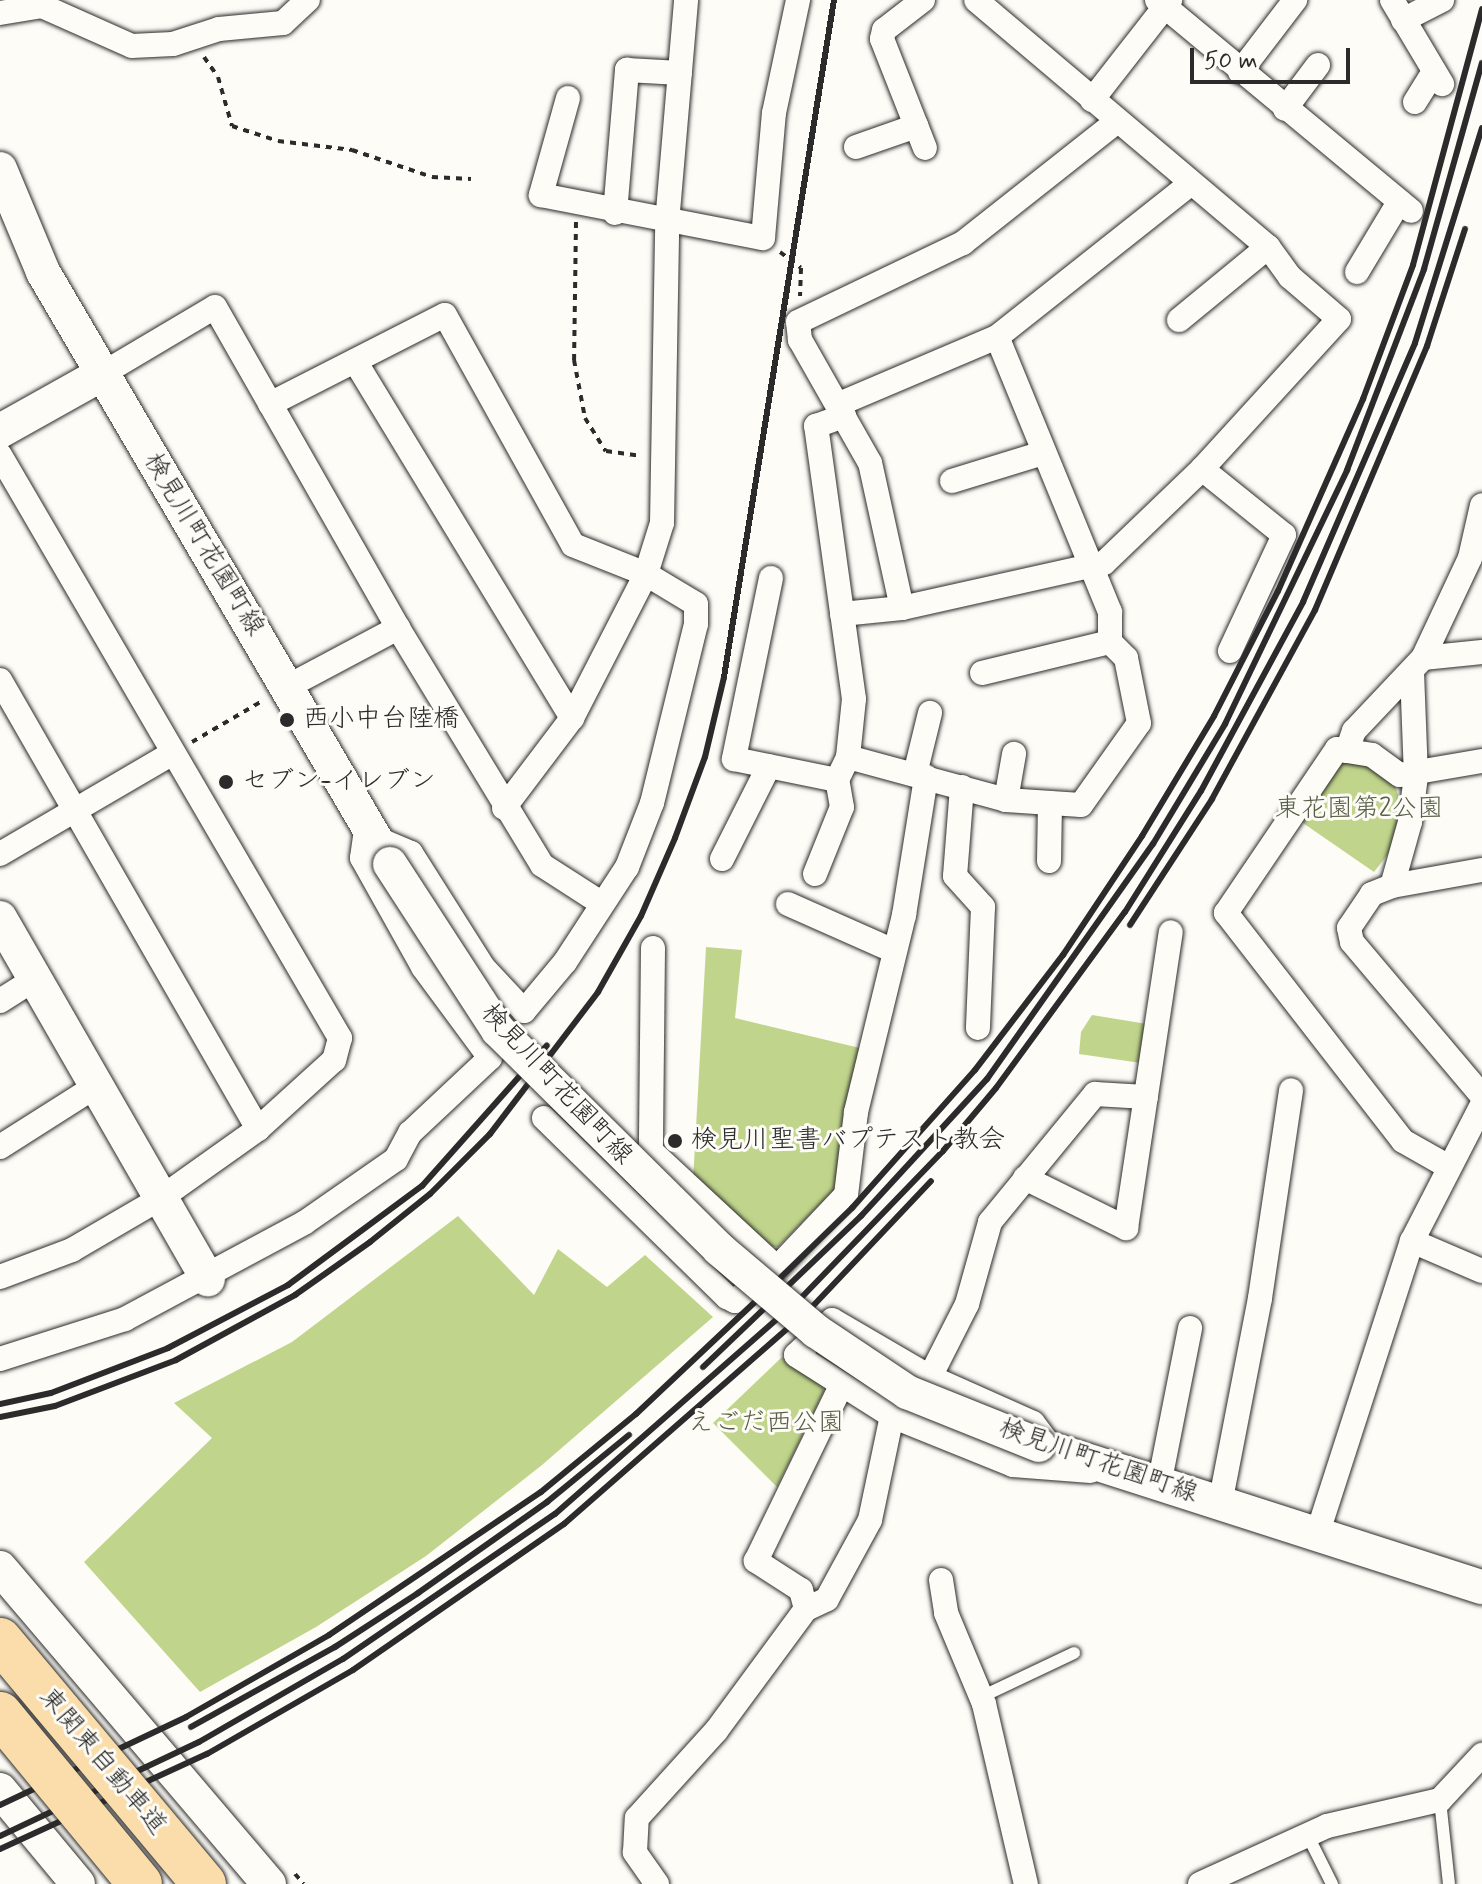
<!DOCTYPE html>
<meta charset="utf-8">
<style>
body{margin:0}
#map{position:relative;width:1482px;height:1884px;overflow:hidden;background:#fdfcf7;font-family:Mynerve,"Klee One",sans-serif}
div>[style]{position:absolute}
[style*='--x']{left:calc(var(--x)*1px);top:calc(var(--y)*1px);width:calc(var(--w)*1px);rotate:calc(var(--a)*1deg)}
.green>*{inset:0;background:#c0d58b}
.path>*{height:4px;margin-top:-2px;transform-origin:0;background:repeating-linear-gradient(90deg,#2b2b2b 0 6px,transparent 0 12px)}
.roads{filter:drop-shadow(0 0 2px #2b2b2b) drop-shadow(0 0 2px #2b2b2b)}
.lane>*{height:12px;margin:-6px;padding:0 6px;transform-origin:6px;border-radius:6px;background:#fdfcf7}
.street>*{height:24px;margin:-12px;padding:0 12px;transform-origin:12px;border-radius:12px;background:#fdfcf7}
.secondary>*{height:34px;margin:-17px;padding:0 17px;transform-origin:17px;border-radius:17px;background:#fdfcf7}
.rail>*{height:6px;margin:-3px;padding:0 3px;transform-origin:3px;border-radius:3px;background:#2b2b2b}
.bridges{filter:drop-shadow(0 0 2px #2b2b2b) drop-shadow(0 0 2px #2b2b2b)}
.secondary-bridge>*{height:34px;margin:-17px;padding:0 17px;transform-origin:17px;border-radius:17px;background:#fdfcf7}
.highway-bridge>*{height:44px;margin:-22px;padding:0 22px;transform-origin:22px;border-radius:22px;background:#faddab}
.dots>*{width:22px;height:22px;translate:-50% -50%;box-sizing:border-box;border:4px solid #fdfcf7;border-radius:50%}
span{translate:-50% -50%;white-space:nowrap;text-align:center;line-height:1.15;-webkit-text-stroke:6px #fdfcf7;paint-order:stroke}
.street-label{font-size:26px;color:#2b2b2b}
.poi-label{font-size:26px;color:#2b2b2b}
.left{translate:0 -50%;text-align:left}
.park-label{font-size:26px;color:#585e48}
.scale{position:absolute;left:1190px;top:48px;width:160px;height:36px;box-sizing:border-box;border:4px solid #2b2b2b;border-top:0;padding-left:10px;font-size:24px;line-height:28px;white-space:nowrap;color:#2b2b2b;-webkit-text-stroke:6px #fdfcf7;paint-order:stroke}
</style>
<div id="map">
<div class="green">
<i style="clip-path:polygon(1343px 761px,1368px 761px,1393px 778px,1404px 815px,1398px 841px,1374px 872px,1300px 821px)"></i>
<i style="clip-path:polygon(706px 947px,742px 950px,735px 1018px,864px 1049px,840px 1184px,778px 1247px,760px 1246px,693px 1181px)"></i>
<i style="clip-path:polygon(1092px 1015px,1147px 1024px,1141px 1063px,1079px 1054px,1081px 1032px)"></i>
<i style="clip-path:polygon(458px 1216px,534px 1295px,558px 1249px,607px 1287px,645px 1255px,713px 1317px,542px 1465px,426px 1556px,316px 1627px,200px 1692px,84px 1562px,212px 1438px,174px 1403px,292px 1342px)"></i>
<i style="clip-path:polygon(782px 1357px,821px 1382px,824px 1392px,777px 1487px,713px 1423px)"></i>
</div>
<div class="path">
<i style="--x:204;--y:57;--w:24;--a:55"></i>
<i style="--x:218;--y:77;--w:51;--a:74.1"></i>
<i style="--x:232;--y:126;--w:48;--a:18.1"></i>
<i style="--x:278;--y:141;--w:75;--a:6.9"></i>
<i style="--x:352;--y:150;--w:84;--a:18.6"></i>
<i style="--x:432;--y:177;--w:39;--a:3"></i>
<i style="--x:576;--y:222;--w:138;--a:90.8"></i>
<i style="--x:574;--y:360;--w:59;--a:79.3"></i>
<i style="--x:585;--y:418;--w:39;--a:58"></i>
<i style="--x:606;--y:451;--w:34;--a:8"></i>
<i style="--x:780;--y:252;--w:26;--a:37"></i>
<i style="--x:801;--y:268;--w:28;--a:92"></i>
<i style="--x:192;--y:742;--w:83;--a:-30.3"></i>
<i style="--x:295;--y:1874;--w:13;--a:48"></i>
</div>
<div class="roads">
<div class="lane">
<i style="--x:981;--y:1697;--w:103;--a:-25.3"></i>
<i style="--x:1440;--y:1800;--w:84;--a:83.9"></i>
<i style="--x:1307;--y:1834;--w:56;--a:63.4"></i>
</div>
<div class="street">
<i style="--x:923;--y:0;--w:49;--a:142.4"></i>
<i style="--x:884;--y:30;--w:9;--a:103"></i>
<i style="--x:882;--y:39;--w:117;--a:68.5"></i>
<i style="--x:1157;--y:0;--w:330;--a:39.7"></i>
<i style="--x:1392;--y:0;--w:98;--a:59.2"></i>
<i style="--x:0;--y:13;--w:43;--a:-9.5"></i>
<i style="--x:42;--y:6;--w:98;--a:24"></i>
<i style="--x:132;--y:46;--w:41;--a:-2.8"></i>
<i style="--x:173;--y:44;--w:48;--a:-18.1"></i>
<i style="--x:219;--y:29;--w:64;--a:-5.4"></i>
<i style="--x:283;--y:23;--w:34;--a:-43"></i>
<i style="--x:1403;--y:20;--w:44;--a:-27.1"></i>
<i style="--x:1240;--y:72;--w:91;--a:-52.6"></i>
<i style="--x:568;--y:98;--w:101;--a:105.6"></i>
<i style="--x:541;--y:195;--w:226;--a:11"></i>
<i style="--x:763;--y:238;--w:125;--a:-85"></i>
<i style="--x:774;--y:113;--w:116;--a:-78"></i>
<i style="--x:1092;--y:100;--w:127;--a:-52"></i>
<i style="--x:1415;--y:102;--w:36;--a:-58"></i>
<i style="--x:1285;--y:109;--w:55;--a:-53.1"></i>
<i style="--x:856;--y:147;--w:64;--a:-19.3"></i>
<i style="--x:615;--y:213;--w:144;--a:-85.2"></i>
<i style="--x:627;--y:70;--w:53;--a:3.2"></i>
<i style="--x:1357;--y:272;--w:82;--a:-59"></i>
<i style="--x:1179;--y:320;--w:115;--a:-39.4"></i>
<i style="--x:355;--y:361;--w:418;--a:58.7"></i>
<i style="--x:102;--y:374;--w:131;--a:-30.7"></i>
<i style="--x:215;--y:307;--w:369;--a:60.3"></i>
<i style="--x:270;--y:404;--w:196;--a:-27"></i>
<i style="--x:445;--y:315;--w:263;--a:60.9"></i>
<i style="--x:573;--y:545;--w:79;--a:21.7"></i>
<i style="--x:646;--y:574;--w:58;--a:31"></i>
<i style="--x:696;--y:604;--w:20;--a:90"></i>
<i style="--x:696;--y:624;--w:184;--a:103.8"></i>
<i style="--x:652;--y:803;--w:69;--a:111.3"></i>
<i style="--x:627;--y:867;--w:113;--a:123.1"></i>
<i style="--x:565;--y:962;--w:64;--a:129.9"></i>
<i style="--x:524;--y:1011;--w:60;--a:-133"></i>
<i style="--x:483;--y:967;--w:135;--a:-122.3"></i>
<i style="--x:411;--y:853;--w:39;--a:-157"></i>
<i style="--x:839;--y:404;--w:172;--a:-23"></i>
<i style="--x:997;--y:337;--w:245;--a:-38.4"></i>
<i style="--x:0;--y:455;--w:675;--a:59.75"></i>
<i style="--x:340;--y:1038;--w:23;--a:105"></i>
<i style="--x:334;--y:1060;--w:103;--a:137.8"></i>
<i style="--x:258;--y:1129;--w:119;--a:144.6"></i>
<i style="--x:161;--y:1198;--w:103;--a:149.7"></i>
<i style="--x:72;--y:1250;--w:77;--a:159.4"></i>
<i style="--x:1202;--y:469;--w:105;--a:38.8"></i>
<i style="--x:1284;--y:535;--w:128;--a:115"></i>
<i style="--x:952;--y:481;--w:95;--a:-17.1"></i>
<i style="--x:771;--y:578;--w:185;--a:101.6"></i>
<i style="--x:734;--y:759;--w:105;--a:11.5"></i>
<i style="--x:902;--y:608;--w:148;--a:-102.4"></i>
<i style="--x:870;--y:463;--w:142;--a:-119.6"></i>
<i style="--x:800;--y:340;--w:18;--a:-96"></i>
<i style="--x:798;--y:322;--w:183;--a:-25.6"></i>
<i style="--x:963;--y:243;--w:195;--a:-38.3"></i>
<i style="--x:842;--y:614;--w:60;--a:-5.7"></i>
<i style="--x:902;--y:608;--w:207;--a:-12.6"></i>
<i style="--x:1104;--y:563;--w:136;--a:-43.8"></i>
<i style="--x:1202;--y:469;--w:203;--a:-47.6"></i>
<i style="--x:1339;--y:319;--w:65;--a:-139.4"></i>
<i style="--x:1290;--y:277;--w:37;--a:-126"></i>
<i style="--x:1268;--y:247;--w:382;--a:-139.8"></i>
<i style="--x:1423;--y:658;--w:59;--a:-5.8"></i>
<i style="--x:1412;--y:672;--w:104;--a:87.8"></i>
<i style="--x:1416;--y:776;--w:46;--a:97.4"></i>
<i style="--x:1410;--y:822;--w:66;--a:105.7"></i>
<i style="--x:1392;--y:886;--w:22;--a:158"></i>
<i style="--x:1372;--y:894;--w:41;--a:124.1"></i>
<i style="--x:1349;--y:928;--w:14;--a:78"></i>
<i style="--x:1352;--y:942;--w:202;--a:49.8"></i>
<i style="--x:982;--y:673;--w:132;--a:-13.6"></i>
<i style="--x:0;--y:680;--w:518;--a:60.12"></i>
<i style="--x:287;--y:687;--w:126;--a:-28"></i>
<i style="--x:398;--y:628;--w:277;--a:58.7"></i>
<i style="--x:542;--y:865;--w:70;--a:32.8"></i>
<i style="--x:1347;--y:751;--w:25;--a:9"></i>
<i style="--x:1372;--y:755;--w:34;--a:36"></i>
<i style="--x:1400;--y:775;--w:83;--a:-9.7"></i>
<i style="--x:848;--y:757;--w:164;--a:15.2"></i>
<i style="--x:1006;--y:800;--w:75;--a:3.8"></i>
<i style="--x:1081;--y:805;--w:100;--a:-54.7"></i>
<i style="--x:1139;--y:723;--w:66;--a:-101.3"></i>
<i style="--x:1126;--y:658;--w:23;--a:-135"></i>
<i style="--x:1110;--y:642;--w:30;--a:-90"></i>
<i style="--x:1110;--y:612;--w:297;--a:-112.3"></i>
<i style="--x:915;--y:774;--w:63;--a:-76.2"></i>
<i style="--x:962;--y:787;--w:89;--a:94.5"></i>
<i style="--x:955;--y:876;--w:42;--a:47.9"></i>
<i style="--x:983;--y:907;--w:121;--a:92.4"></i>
<i style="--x:1006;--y:800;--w:47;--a:-80.1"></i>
<i style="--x:504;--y:808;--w:113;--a:-52.9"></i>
<i style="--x:572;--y:718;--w:162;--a:-62.8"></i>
<i style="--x:646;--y:574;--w:53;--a:-72.6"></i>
<i style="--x:662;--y:523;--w:300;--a:-89"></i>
<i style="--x:667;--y:223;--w:224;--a:-85.1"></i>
<i style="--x:0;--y:854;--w:200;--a:-30.3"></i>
<i style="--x:722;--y:859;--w:104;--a:-63.2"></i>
<i style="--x:1049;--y:861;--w:58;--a:-89"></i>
<i style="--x:815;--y:874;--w:72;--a:-68.1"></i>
<i style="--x:842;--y:807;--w:27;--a:-100"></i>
<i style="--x:837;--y:780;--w:25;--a:-64"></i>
<i style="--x:848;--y:757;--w:58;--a:-84.1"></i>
<i style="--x:854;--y:699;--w:276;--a:-97.9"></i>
<i style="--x:816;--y:426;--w:30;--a:-20"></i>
<i style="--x:1392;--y:886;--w:91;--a:-10.1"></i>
<i style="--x:788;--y:904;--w:116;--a:23.9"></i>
<i style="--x:653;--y:948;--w:203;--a:90.6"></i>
<i style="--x:651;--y:1151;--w:172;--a:42.9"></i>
<i style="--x:777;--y:1268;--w:100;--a:-46.6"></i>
<i style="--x:846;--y:1195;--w:84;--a:-83.1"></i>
<i style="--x:856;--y:1112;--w:203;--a:-76.3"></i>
<i style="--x:904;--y:915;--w:140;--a:-80.9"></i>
<i style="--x:0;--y:1001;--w:41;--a:-32.2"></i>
<i style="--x:544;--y:1118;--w:256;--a:44.4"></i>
<i style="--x:727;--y:1297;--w:9;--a:27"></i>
<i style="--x:735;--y:1301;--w:43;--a:-38.5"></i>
<i style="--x:0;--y:1147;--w:114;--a:-32.4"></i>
<i style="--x:1449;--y:1167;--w:53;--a:-150.5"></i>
<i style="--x:1403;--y:1141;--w:289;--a:-127.8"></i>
<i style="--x:1226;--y:913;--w:198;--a:-55.9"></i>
<i style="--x:1337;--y:749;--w:10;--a:11"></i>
<i style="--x:1347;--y:751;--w:21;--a:-71"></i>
<i style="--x:1354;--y:731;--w:100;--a:-46.6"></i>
<i style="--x:1423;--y:658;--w:110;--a:-64.8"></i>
<i style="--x:1470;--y:558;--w:54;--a:-77.2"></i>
<i style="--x:1025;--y:1178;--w:113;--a:26.3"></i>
<i style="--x:1126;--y:1228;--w:299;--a:-81.4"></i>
<i style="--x:1412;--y:1241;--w:76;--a:23.2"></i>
<i style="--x:0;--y:1359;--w:131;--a:-17.7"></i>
<i style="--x:125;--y:1319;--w:203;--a:-28.2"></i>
<i style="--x:304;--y:1223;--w:112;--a:-34.8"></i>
<i style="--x:396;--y:1159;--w:30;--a:-62"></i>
<i style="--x:410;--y:1133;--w:110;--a:-43.2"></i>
<i style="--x:490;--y:1058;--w:113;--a:-126.4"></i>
<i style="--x:423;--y:967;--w:125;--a:-119.2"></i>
<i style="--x:362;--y:858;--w:34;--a:-82"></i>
<i style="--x:930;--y:1377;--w:82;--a:-63.1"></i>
<i style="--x:967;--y:1304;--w:85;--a:-74.3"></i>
<i style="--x:990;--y:1222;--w:166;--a:-50.6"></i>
<i style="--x:1095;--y:1094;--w:51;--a:3.4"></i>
<i style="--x:1054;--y:1451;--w:35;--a:-127"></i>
<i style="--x:1033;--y:1423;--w:113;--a:-155.9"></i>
<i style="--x:930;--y:1377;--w:113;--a:-149.8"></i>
<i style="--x:832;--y:1320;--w:50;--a:135.8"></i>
<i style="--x:796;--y:1355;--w:114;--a:32.4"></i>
<i style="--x:892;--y:1416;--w:131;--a:22"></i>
<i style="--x:1013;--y:1465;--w:78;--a:4.4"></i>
<i style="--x:1159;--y:1485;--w:160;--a:-78.8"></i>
<i style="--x:1220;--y:1504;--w:210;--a:-79"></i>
<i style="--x:1260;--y:1298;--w:210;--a:-81.5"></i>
<i style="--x:1317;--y:1535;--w:309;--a:-72.1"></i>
<i style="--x:1412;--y:1241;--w:153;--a:-62.8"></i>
<i style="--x:941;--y:1580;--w:33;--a:81"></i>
<i style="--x:946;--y:1613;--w:99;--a:67.3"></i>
<i style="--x:984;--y:1704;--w:185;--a:76.9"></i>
<i style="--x:806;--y:1609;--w:23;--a:-25"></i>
<i style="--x:827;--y:1599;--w:90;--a:-61.4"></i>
<i style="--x:870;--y:1520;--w:106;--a:-78.1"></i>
<i style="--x:657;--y:1884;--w:39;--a:-125"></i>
<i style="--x:635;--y:1852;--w:34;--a:-87"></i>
<i style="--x:637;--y:1818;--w:118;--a:-47.8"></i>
<i style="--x:716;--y:1731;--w:152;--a:-53.6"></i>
<i style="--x:806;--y:1609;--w:20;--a:-105"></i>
<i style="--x:801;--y:1590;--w:54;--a:-147.2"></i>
<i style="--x:756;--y:1561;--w:195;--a:-64.1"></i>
<i style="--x:1200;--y:1884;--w:140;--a:-24.5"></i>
<i style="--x:1327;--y:1826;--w:116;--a:-13"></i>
<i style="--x:1440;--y:1800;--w:62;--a:-47"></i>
</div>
<div class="secondary">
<i style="--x:0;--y:169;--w:112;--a:67.3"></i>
<i style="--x:43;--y:272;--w:686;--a:59.62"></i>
<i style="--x:0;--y:431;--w:117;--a:-29.2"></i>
<i style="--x:0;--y:918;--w:417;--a:60.1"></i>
<i style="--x:1039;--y:1445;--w:465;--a:17.8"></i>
<i style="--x:0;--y:1568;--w:415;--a:49.6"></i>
<i style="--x:0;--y:1790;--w:122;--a:50.3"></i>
</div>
</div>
<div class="rail">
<i style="--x:1130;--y:925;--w:150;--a:-56.9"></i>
<i style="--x:1212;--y:799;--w:215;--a:-61.4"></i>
<i style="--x:1315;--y:610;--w:287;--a:-67"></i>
<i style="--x:1427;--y:346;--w:123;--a:-72"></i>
<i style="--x:703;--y:1367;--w:219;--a:-43.7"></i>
<i style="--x:861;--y:1216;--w:186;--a:-47.4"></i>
<i style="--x:987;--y:1079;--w:288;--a:-54.8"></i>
<i style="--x:1153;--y:844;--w:140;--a:-59"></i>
<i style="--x:1225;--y:724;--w:282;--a:-64.3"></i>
<i style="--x:1347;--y:470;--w:215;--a:-69"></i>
<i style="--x:1424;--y:269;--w:214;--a:-74.3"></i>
<i style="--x:0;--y:1404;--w:52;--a:-12.2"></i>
<i style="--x:51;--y:1393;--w:125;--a:-21"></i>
<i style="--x:168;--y:1348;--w:136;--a:-27.7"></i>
<i style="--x:288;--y:1285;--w:167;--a:-36.5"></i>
<i style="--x:422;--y:1186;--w:188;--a:-48.4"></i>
<i style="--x:0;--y:1417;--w:56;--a:-11.3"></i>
<i style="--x:55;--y:1406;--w:129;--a:-20.8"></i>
<i style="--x:176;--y:1360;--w:136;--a:-28.6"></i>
<i style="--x:295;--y:1295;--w:92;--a:-35.2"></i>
<i style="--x:370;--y:1242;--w:77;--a:-38.7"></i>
<i style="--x:430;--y:1194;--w:85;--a:-45"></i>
<i style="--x:490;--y:1134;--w:178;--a:-52.7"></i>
<i style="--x:598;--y:992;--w:87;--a:-60.5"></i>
<i style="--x:641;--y:916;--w:85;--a:-66.4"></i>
<i style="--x:675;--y:838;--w:86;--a:-69.7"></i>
<i style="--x:705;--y:757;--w:82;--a:-76.6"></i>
<i style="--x:724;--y:677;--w:686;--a:-80.77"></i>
<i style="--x:191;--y:1727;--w:165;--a:-29.1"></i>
<i style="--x:335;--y:1647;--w:99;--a:-33"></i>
<i style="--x:418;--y:1593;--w:158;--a:-35.2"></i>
<i style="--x:547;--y:1502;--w:106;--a:-39.3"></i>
<i style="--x:0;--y:1805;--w:206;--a:-25.3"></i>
<i style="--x:186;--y:1717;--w:165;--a:-29.8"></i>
<i style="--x:329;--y:1635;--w:256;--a:-34"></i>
<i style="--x:541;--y:1492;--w:123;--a:-39.4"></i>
<i style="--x:636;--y:1414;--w:194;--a:-43.3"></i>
<i style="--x:777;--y:1281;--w:105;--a:-44.2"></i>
<i style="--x:852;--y:1208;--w:185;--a:-48.3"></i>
<i style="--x:975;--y:1070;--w:145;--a:-52.6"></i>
<i style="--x:1063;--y:955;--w:143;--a:-56.4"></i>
<i style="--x:1142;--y:836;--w:140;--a:-59"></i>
<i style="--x:1214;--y:716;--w:140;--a:-62.9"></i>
<i style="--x:1278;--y:591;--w:210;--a:-66.1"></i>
<i style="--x:1363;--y:399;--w:143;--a:-69.5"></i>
<i style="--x:1413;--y:265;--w:265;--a:-74.9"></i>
<i style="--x:0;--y:1836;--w:220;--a:-25.3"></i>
<i style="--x:199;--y:1742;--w:166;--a:-30"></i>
<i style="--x:343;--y:1659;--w:257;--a:-34.4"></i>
<i style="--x:555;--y:1514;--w:327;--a:-41.3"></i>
<i style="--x:801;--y:1298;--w:204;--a:-46"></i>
<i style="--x:943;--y:1151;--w:82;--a:-49.9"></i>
<i style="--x:996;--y:1088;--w:218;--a:-53.8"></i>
<i style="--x:1125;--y:912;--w:143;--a:-57.9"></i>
<i style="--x:1201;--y:791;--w:215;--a:-61.6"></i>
<i style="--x:1303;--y:602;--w:282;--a:-66.6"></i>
<i style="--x:1415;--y:343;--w:225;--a:-72.7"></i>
<i style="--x:0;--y:1849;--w:228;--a:-24.7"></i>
<i style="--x:207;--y:1754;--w:168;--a:-29.9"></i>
<i style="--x:353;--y:1670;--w:257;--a:-34.7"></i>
<i style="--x:564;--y:1524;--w:330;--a:-41.2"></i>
<i style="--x:812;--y:1307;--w:173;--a:-46.6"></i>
</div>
<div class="bridges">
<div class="secondary-bridge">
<i style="--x:390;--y:864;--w:198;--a:57"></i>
<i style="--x:498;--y:1030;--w:311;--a:44.7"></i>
<i style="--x:719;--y:1249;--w:127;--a:40.2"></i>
<i style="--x:816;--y:1331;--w:110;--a:33.8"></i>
<i style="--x:907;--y:1392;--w:142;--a:21.9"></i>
</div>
<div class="highway-bridge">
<i style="--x:0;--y:1640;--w:318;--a:50.1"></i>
<i style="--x:0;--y:1714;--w:220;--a:50.5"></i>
</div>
</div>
<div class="dots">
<i style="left:287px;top:720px;background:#2b2b2b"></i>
<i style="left:226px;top:782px;background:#2b2b2b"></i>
<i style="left:675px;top:1141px;background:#2b2b2b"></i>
</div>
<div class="street-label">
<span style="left:203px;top:545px;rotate:59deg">検見川町花園町線</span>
<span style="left:556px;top:1085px;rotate:47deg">検見川町花園町線</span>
<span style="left:1098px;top:1462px;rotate:19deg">検見川町花園町線</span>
<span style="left:102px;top:1762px;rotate:50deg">東関東自動車道</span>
</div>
<div class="poi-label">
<span class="left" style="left:303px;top:720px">西小中台陸橋</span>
<span class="left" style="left:242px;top:782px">セブン-イレブン</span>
<span class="left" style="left:691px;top:1141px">検見川聖書バプテスト教会</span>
</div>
<div class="park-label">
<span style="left:1359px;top:810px">東花園第2公園</span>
<span style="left:766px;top:1424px">えごだ西公園</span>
</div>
<div class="scale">50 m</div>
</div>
